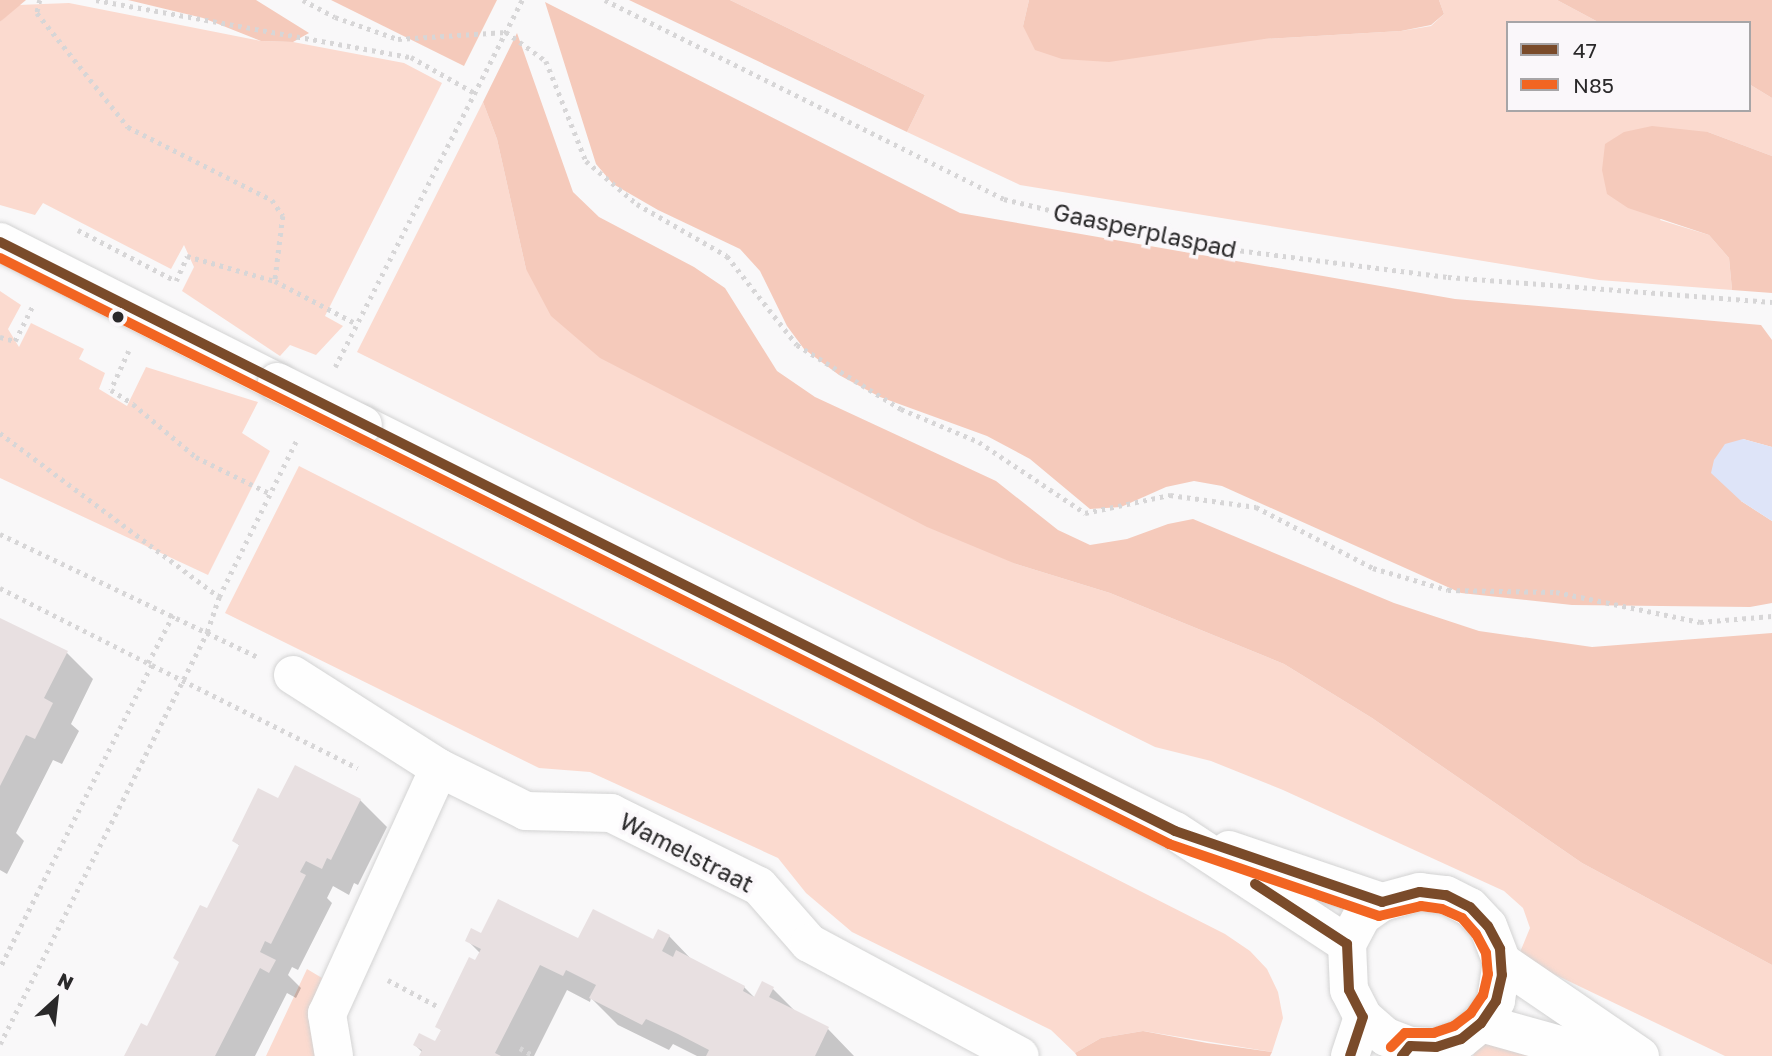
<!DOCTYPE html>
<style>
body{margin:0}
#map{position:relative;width:1772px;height:1056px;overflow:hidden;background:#f9f8f9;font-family:"Golos Text",sans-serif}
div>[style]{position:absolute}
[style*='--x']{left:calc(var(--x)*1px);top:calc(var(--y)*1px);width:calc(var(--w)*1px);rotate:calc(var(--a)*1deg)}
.green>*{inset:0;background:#fbdacf}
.forest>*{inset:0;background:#f5cabb}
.water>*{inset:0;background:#dee4f8}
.shadow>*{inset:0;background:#0003}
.building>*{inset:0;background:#e8e0e1}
.path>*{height:4.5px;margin-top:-2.25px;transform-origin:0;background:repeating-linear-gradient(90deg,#d7d6d7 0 3.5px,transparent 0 8.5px)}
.roads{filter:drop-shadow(0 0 2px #d3d3d3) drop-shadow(0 0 2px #d3d3d3)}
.minor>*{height:38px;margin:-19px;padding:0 19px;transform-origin:19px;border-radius:19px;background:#fefefe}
.bridges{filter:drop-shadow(0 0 2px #d3d3d3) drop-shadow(0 0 2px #d3d3d3)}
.minor-bridge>*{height:38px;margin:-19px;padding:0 19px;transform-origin:19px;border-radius:19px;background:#fefefe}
.bus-1>*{height:10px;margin:-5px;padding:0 5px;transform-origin:5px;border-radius:5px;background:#7a4b2a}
.bus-2>*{height:10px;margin:-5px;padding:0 5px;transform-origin:5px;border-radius:5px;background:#f26522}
.dots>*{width:19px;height:19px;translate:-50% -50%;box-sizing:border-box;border:4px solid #faf7fa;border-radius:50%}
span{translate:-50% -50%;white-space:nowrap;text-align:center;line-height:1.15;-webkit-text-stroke:7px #faf7fa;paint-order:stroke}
.street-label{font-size:24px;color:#2a292a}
.legend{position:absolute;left:1506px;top:21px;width:245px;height:91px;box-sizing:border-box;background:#faf7fa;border:2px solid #a7a5a7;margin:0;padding:9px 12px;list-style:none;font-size:21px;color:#2a292a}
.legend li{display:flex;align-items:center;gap:14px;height:35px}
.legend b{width:35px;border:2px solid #a7a5a7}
.north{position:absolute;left:21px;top:965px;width:70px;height:70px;-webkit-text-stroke:5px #faf7fa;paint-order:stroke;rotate:27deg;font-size:19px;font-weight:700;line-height:28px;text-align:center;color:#2a292a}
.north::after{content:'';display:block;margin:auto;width:24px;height:32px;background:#2a292a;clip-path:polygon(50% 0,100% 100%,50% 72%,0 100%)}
</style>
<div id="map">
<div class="green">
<i style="clip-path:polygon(730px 0,1029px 0,1023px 26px,1264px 39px,1401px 31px,1431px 26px,1444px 14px,1439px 0,1557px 0,1600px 23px,1508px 23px,1508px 110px,1749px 110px,1749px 84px,1772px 98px,1772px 156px,1708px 132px,1660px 220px,1709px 235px,1729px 258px,1732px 290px,1599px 280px,1020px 185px,907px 132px,925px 95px)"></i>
<i style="clip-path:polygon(69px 3px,261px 41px,293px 42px,404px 63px,442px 83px,325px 316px,343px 326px,316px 355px,290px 345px,280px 356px,182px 291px,194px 267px,184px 245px,171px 269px,43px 203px,35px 215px,0 205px,0 22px,18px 5px)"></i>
<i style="clip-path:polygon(483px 102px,497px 139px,526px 269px,1016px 564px,1110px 593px,1284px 664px,1372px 718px,1582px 863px,1772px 965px,1772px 1056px,1725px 1056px,1518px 957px,1530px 928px,1523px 908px,1504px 891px,1283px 790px,1211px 761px,1155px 747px,357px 352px)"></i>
<i style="clip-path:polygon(0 291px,21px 305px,8px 329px,19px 347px,31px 323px,84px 349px,79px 359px,105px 373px,99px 389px,127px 406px,146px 367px,258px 402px,242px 433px,270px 451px,208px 575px,0 478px)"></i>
<i style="clip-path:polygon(299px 466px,1225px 934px,1250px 951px,1267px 969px,1278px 992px,1283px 1018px,1272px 1052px,1143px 1031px,1101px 1038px,1075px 1053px,1051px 1030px,852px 932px,806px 893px,778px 858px,590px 772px,539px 768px,225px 613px)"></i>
<i style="clip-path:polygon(307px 969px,322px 978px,309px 1011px,315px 1056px,266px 1056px)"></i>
<i style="clip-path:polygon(1486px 1031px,1539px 1056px,1473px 1056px)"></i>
</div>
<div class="forest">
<i style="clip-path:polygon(0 0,26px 0,0 22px)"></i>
<i style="clip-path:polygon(128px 0,256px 0,309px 33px,293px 42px,261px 41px,203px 18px)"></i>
<i style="clip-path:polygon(331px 0,497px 0,464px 66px)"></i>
<i style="clip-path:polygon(629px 0,730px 0,925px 95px,907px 132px)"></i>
<i style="clip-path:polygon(1029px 0,1439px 0,1444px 14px,1431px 25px,1401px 31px,1264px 39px,1109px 62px,1062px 59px,1035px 50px,1023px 26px)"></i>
<i style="clip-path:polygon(1557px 0,1772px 0,1772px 98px,1749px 84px,1749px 23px,1600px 23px)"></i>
<i style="clip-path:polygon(545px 2px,960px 213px,1455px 299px,1761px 325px,1772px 340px,1772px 447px,1743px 439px,1741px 501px,1772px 521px,1772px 603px,1750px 607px,1572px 605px,1461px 593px,1222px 486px,1194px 481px,1166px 487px,1121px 507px,1090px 509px,1030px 459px,987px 436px,880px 397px,839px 375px,804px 349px,787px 326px,760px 271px,740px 249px,658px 210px,613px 184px,596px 164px)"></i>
<i style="clip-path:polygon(517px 33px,573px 192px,599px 217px,694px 267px,725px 288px,777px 371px,815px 397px,996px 481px,1058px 530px,1090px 545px,1127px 539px,1168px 524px,1193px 519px,1394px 603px,1479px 631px,1592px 647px,1772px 633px,1772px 965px,1582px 863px,1372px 718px,1284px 664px,1110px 593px,1016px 564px,927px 527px,600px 358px,551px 316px,526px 269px,497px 139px,483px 102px)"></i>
<i style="clip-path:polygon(1652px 126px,1708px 132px,1772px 156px,1772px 293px,1732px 290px,1729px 258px,1709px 235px,1628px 208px,1607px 194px,1602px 170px,1605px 144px,1624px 132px)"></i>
<i style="clip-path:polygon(1143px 1031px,1207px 1043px,1272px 1052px,1270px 1056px,1077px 1056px,1075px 1053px,1101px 1038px)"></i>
</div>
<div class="water">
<i style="clip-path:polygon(1743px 439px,1772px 447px,1772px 521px,1741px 501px,1711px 473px,1714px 460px,1725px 444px)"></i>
</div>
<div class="shadow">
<i style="clip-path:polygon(0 620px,67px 653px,93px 679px,71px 724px,79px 731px,62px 764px,53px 760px,16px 833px,24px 841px,7px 874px,0 870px)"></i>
<i style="clip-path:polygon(360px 800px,387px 827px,358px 885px,354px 883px,349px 895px,333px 886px,327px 898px,332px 903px,298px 970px,292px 967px,288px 975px,301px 988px,296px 998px,287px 993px,255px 1056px,126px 1056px,148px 1028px,207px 911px,240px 846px,234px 841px,279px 801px)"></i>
<i style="clip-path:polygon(482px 936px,578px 941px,653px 941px,669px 936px,694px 962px,744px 987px,755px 998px,773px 989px,798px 1014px,828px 1029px,854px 1056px,697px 1056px,673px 1044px,669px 1050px,618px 1025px,591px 998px,590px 1002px,567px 990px,534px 1056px,421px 1056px,423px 1053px,415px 1045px,436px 1043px,442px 1031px,437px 1026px,480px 953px,467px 940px)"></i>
</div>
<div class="building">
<i style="clip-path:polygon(0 618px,68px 651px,44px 698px,53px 703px,35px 739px,26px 735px,0 786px)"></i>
<i style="clip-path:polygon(295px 765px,361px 799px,331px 860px,327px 858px,322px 869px,306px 861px,300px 872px,306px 875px,271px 944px,265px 941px,260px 952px,276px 960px,269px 973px,260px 968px,215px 1056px,124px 1056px,141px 1023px,147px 1026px,179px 962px,173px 958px,200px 905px,207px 908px,239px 845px,232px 841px,258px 788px,278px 798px)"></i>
<i style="clip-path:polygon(498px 899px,578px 938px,593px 909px,653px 939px,658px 929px,670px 935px,662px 951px,673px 957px,676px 950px,745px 986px,743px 991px,754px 997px,762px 981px,774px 987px,769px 997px,829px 1027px,815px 1056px,706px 1056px,709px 1050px,678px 1034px,646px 1019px,642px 1025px,589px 998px,596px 985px,566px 970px,563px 976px,540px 965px,495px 1053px,501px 1056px,419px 1056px,422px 1050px,413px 1045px,419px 1033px,435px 1041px,441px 1030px,435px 1027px,469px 957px,475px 960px,481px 949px,465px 941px,471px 928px,481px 933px)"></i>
</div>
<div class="path">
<i style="--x:40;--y:0;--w:13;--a:103"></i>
<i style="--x:37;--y:13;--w:146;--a:51.4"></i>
<i style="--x:128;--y:127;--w:161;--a:26.9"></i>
<i style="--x:272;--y:200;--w:19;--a:55"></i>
<i style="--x:283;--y:216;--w:65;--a:97"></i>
<i style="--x:96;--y:0;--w:320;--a:10.3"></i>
<i style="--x:411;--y:57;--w:73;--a:29.4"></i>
<i style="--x:303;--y:0;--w:36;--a:28"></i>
<i style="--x:335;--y:17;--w:67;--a:19.2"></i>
<i style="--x:398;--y:39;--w:108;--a:-3.7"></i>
<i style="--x:506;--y:32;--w:49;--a:35.9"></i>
<i style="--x:546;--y:61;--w:108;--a:68.2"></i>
<i style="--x:586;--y:161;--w:67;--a:40.1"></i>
<i style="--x:637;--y:204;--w:104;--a:30"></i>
<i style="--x:727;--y:256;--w:113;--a:51.8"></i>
<i style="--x:797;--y:345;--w:122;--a:31.6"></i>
<i style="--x:901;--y:409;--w:85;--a:22.9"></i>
<i style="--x:979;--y:442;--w:128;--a:33.8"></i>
<i style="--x:1085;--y:513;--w:87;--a:-12"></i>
<i style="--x:1170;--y:495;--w:87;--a:7.9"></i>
<i style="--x:1256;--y:507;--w:132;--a:27.5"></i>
<i style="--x:1373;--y:568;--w:78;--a:16.3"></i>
<i style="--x:1448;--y:590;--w:108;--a:1.1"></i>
<i style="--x:1556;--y:592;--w:147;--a:11.8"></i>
<i style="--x:1700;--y:622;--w:72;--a:-4.8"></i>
<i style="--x:605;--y:0;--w:446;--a:26.5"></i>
<i style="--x:1004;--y:199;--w:191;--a:13.6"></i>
<i style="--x:1190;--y:244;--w:260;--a:7.3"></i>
<i style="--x:1448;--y:277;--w:325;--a:4.4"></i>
<i style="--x:78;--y:230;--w:110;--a:27.5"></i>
<i style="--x:176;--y:281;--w:27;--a:-66"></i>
<i style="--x:187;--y:256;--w:91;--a:15.9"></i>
<i style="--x:275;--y:281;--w:93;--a:27.7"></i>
<i style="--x:0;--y:337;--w:16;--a:15"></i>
<i style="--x:15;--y:341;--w:42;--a:-63.4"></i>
<i style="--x:129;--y:351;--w:43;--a:114.8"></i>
<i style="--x:111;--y:390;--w:26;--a:32"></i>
<i style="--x:133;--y:404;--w:82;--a:40.1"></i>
<i style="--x:196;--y:457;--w:81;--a:26.3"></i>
<i style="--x:335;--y:367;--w:412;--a:-63"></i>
<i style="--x:0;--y:433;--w:274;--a:36.8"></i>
<i style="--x:0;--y:534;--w:286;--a:25.5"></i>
<i style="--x:0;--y:588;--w:170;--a:26.9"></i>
<i style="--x:152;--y:665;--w:339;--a:116.6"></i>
<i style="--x:148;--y:663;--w:54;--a:-62.5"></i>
<i style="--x:152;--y:665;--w:230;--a:26.6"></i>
<i style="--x:388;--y:980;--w:55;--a:28"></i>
<i style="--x:0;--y:1044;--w:461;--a:-63.3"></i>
<i style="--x:207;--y:632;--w:37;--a:-71"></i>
<i style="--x:219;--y:597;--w:178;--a:-63.7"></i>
<i style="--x:520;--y:1048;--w:16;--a:30"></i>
</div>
<div class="roads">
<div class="minor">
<i style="--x:0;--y:242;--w:310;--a:26.8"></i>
<i style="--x:363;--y:425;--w:908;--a:26.57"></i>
<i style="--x:1175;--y:831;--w:206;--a:33.3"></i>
<i style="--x:293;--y:675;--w:173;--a:32.5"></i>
<i style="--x:439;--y:768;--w:97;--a:26.3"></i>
<i style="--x:526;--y:811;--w:85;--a:1.3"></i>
<i style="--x:611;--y:813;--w:165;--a:26.3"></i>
<i style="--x:759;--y:886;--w:76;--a:48.7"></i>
<i style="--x:809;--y:943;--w:239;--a:28.2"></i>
<i style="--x:1229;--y:850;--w:162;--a:18.8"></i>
<i style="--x:1420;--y:892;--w:26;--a:7"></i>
<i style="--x:1446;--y:895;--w:27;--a:27"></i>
<i style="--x:1470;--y:907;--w:26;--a:47"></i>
<i style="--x:1488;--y:926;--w:39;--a:69"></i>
<i style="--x:1502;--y:962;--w:39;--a:99"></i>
<i style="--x:1496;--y:1001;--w:27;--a:124"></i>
<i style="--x:1481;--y:1023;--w:26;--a:141"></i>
<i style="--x:1461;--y:1039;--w:26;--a:162"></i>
<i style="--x:1436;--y:1047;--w:26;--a:-178"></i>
<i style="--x:1410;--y:1046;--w:26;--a:-159"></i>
<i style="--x:1386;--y:1037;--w:30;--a:-139"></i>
<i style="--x:1363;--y:1017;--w:30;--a:-117"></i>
<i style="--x:1349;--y:990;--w:46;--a:-92.5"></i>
<i style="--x:1347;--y:944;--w:32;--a:-62"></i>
<i style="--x:1362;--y:916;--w:24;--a:-35"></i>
<i style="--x:1382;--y:902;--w:39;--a:-15"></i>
<i style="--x:1502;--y:962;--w:167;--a:34.3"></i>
<i style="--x:1481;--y:1023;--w:123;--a:15.6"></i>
<i style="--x:334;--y:1056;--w:43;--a:-99.5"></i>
<i style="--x:327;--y:1014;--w:270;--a:-65.5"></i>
<i style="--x:1350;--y:1056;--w:41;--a:-71.6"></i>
</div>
</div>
<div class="bridges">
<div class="minor-bridge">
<i style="--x:277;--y:382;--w:96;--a:26.6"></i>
</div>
</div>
<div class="bus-1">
<i style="--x:0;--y:242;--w:1314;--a:26.62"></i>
<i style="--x:1175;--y:831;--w:219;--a:18.9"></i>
<i style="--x:1382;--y:902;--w:39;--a:-15"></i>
<i style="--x:1420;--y:892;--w:26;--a:7"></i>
<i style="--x:1446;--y:895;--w:27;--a:27"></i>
<i style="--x:1470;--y:907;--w:26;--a:47"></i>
<i style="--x:1488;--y:926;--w:26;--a:62"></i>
<i style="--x:1500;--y:949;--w:26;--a:86"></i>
<i style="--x:1502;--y:975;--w:27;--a:103"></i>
<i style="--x:1496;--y:1001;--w:27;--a:124"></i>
<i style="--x:1481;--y:1023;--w:26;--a:141"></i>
<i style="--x:1461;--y:1039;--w:26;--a:162"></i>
<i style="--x:1436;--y:1047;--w:26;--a:-178"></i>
<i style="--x:1410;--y:1046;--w:13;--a:129"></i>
<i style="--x:1255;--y:884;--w:110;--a:33.1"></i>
<i style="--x:1347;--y:944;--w:46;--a:87.5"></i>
<i style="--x:1349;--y:990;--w:30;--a:63"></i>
<i style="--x:1363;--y:1017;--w:41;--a:108.4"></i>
</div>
<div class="bus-2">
<i style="--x:0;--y:258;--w:1308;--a:26.62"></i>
<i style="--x:1169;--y:844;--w:222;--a:18.9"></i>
<i style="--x:1379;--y:916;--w:43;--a:-13.4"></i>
<i style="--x:1421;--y:906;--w:21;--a:8"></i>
<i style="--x:1442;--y:909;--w:22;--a:24"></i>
<i style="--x:1462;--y:918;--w:21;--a:49"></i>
<i style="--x:1476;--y:934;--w:21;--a:62"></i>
<i style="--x:1486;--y:953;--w:21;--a:85"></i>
<i style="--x:1488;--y:974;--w:22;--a:103"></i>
<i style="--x:1483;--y:995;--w:22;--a:124"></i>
<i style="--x:1471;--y:1013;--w:21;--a:143"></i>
<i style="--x:1454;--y:1026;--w:21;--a:161"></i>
<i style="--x:1434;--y:1033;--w:29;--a:180"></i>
<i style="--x:1405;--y:1033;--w:20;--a:135"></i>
</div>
<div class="dots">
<i style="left:118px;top:317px;background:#2a292a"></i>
</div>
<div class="street-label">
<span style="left:1145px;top:230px;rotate:12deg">Gaasperplaspad</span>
<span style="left:687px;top:852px;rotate:27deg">Wamelstraat</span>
</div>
<ul class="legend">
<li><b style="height:9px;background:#7a4b2a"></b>47</li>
<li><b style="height:9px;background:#f26522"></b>N85</li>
</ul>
<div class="north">N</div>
</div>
